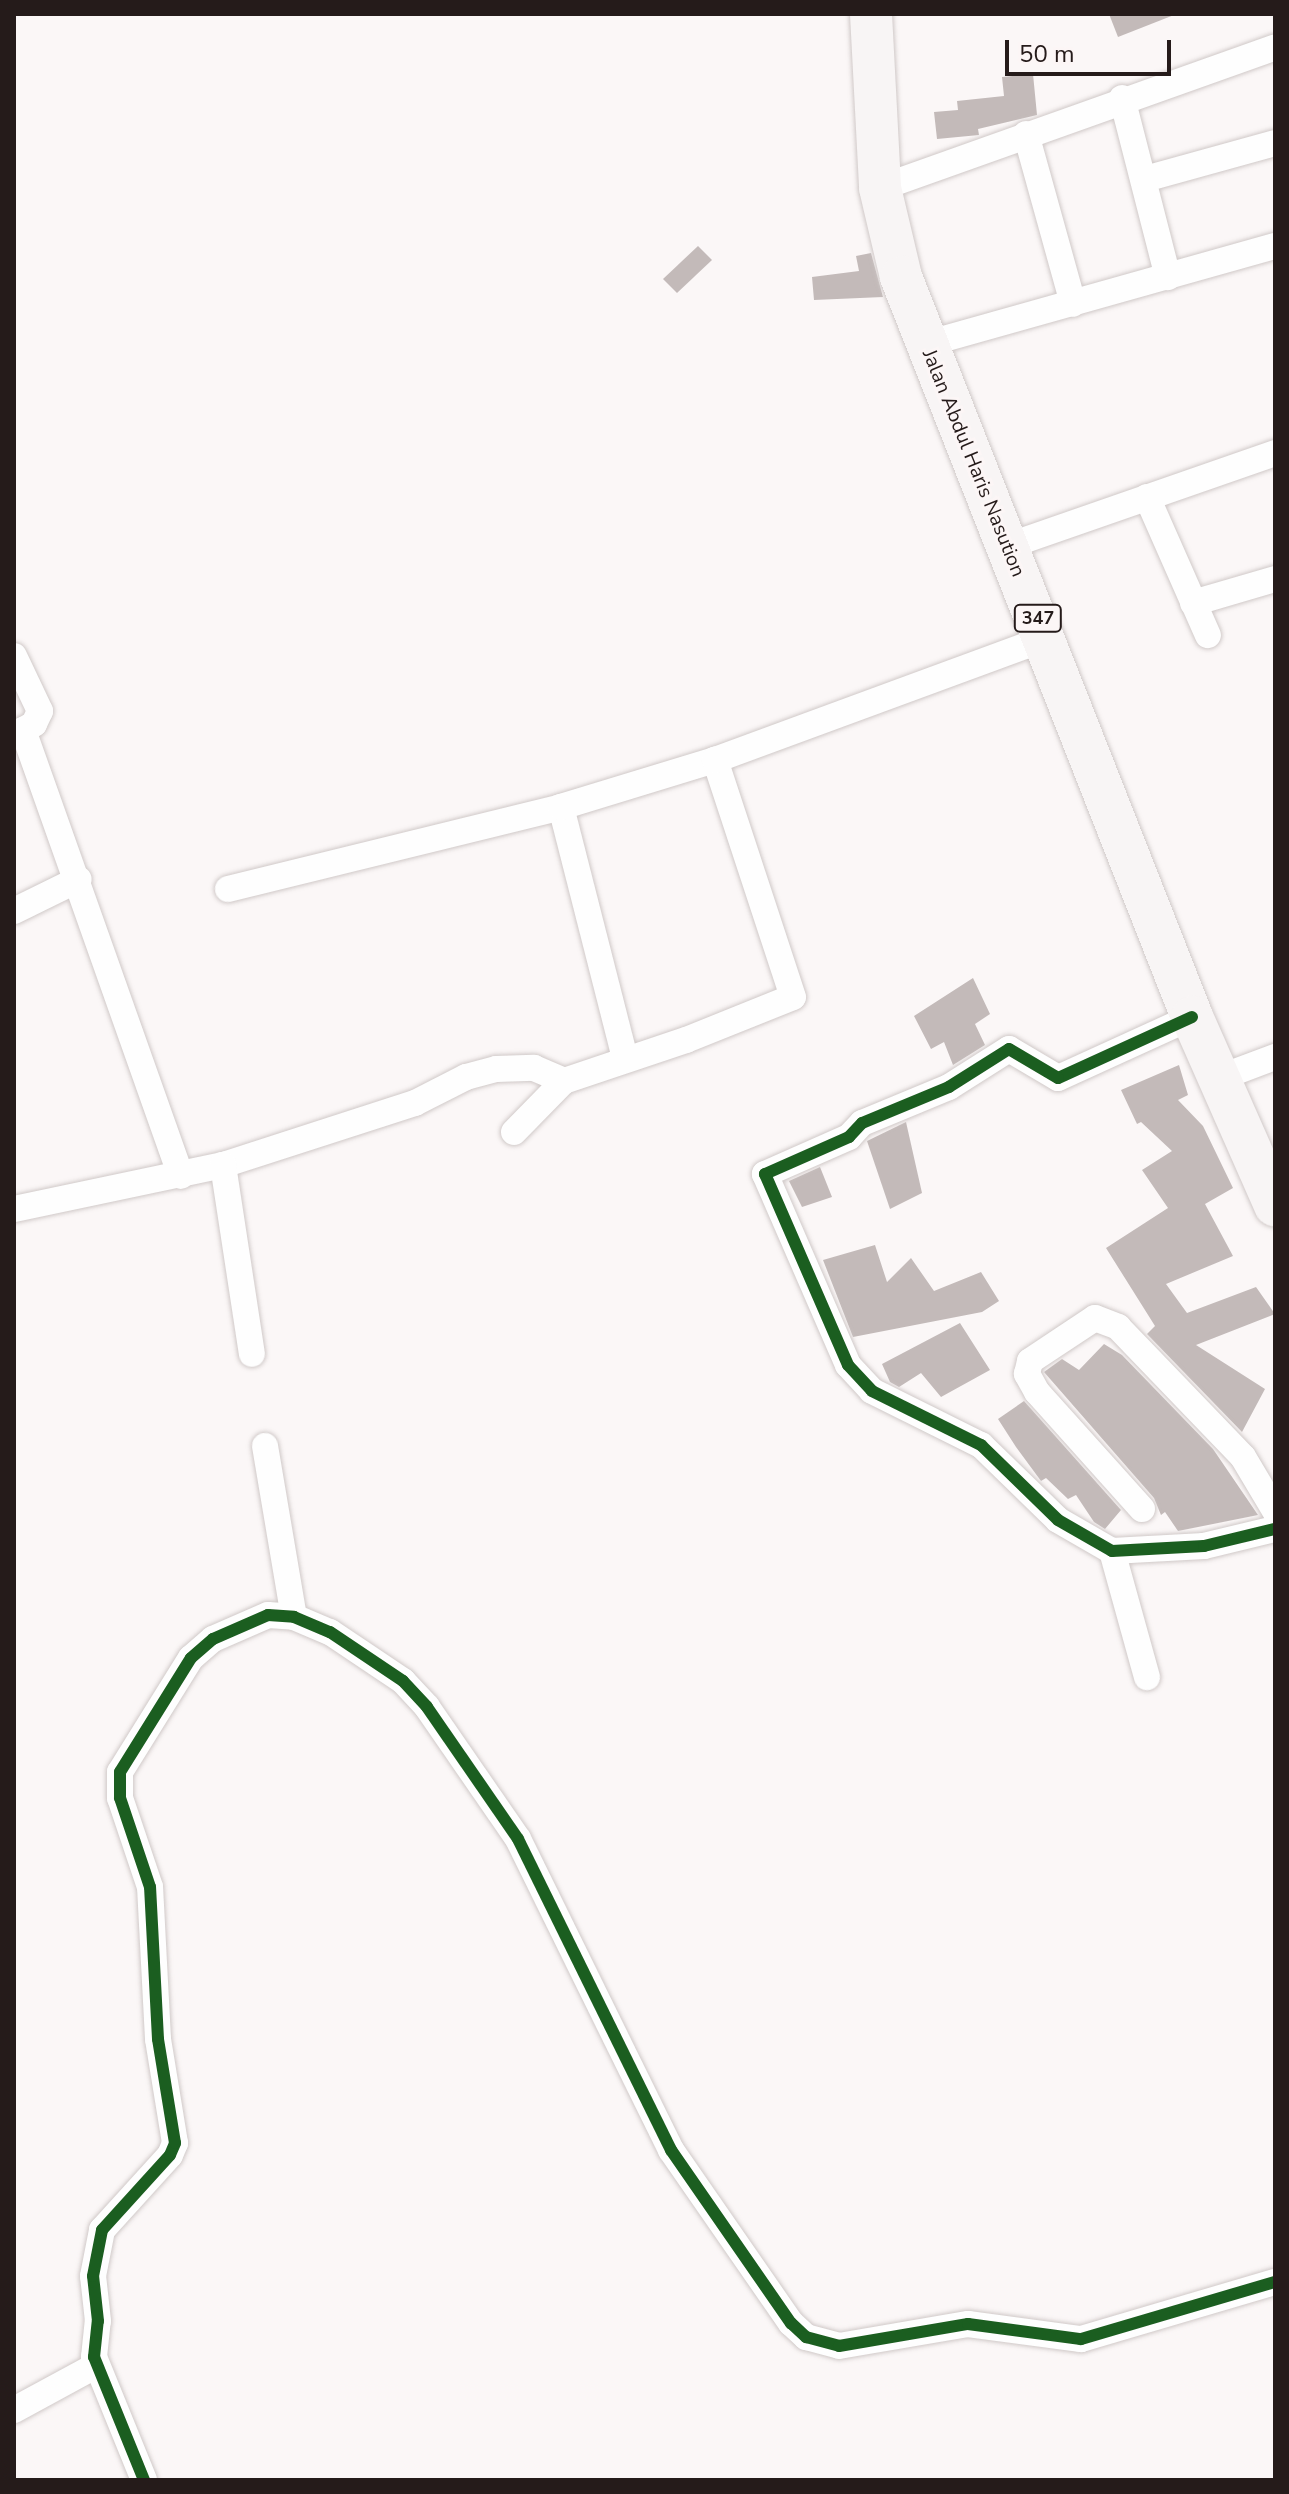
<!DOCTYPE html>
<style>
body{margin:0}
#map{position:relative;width:1289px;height:2494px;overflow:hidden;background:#fbf7f7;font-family:"Nunito Sans",sans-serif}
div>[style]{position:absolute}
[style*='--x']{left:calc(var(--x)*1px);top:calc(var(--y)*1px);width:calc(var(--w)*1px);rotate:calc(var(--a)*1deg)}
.building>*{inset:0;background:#c3bab9}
.roads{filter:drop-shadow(0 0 2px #d0c9c8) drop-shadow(0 0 2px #d0c9c8)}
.minor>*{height:26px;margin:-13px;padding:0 13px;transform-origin:13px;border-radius:13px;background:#fefefe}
.primary>*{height:42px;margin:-21px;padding:0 21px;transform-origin:21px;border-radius:21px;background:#f8f5f5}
.cycleway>*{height:12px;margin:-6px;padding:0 6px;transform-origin:6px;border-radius:6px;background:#1b5e20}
span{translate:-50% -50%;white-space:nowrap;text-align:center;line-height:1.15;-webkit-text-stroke:6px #fcf6f6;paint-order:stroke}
.shield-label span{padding:2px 6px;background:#fcf6f6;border:2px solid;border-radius:6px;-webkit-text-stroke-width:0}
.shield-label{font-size:18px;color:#251b1a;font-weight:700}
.street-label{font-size:20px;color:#251b1a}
.frame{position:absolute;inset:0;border:16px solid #251b1a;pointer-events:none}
.scale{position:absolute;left:1005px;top:40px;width:166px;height:36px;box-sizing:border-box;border:4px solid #251b1a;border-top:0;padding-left:10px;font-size:24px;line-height:28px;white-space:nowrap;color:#251b1a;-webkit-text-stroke:6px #fcf6f6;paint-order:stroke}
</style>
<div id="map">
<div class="building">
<i style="clip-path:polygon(1109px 14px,1174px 14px,1174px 15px,1118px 37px)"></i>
<i style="clip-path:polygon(1033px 74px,1037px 115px,978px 129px,979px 135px,937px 139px,934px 112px,958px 110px,957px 101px,1004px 96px,1002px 77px)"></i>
<i style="clip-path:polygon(698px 246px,712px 260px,677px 293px,663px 279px)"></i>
<i style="clip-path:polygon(871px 253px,883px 297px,814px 300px,812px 277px,859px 271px,856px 256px)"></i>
<i style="clip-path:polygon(973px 978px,990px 1014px,975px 1024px,985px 1045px,953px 1065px,944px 1042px,931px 1049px,914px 1016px)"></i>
<i style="clip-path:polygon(1179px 1065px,1188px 1095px,1178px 1100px,1203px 1126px,1233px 1188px,1205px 1204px,1233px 1256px,1166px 1284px,1187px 1313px,1256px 1287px,1275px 1314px,1196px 1345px,1265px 1389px,1242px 1432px,1147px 1334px,1155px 1326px,1106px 1248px,1168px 1208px,1142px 1170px,1172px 1151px,1141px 1122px,1137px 1124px,1121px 1090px)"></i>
<i style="clip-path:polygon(906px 1122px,922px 1193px,890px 1209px,867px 1141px)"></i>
<i style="clip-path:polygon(820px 1167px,832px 1197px,802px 1207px,789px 1181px)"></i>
<i style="clip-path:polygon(875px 1245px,887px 1282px,911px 1258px,934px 1291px,981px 1272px,999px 1301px,982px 1312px,853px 1337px,823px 1260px)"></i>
<i style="clip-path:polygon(960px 1323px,990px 1370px,941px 1397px,921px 1373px,899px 1387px,890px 1382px,882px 1364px)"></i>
<i style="clip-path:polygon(1104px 1344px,1122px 1355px,1213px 1449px,1258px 1515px,1178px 1531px,1165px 1512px,1161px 1515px,1154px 1498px,1044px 1372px,1062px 1359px,1079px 1370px)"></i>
<i style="clip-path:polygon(1024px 1401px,1121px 1510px,1105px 1529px,1094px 1522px,1076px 1495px,1068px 1499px,1046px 1478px,1041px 1481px,1016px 1447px,998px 1419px)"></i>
</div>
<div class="roads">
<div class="minor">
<i style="--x:1122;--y:98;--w:185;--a:75.6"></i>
<i style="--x:1026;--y:134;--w:176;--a:74.5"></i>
<i style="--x:1145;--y:179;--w:135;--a:-15.5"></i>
<i style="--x:880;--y:188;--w:419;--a:-19.6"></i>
<i style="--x:926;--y:344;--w:362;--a:-15.7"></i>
<i style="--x:1147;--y:497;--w:151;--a:66.2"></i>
<i style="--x:1008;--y:546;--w:283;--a:-19.2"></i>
<i style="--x:1193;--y:603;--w:85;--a:-16.3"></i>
<i style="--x:14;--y:656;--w:61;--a:64.7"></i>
<i style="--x:40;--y:711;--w:14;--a:115"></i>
<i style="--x:34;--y:724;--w:23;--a:151"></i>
<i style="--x:23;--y:730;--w:473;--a:70.5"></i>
<i style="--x:561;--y:807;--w:260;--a:75.7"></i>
<i style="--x:228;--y:889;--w:343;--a:-13.8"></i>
<i style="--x:561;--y:807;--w:161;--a:-17"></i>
<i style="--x:14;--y:911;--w:72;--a:-26.2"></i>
<i style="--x:1192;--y:1017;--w:147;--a:155.5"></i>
<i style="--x:1058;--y:1078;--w:57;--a:-149.4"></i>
<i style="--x:1009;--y:1049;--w:71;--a:147.7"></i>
<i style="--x:949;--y:1087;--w:94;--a:157.5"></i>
<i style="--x:862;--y:1123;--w:19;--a:133"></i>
<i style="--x:849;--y:1137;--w:92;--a:156.2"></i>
<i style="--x:765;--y:1174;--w:208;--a:66.5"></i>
<i style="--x:848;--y:1365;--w:35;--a:47"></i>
<i style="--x:872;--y:1391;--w:122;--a:26.4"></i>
<i style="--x:981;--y:1445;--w:107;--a:44.2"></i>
<i style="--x:1058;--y:1520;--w:62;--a:29.9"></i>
<i style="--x:1112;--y:1551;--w:92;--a:-3.1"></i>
<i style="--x:1204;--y:1546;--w:73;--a:-13.5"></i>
<i style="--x:1219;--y:1078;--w:60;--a:-20.6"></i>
<i style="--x:514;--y:1132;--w:71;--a:-45.6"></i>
<i style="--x:564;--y:1081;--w:129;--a:-18.6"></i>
<i style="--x:686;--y:1040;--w:115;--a:-21.9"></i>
<i style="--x:793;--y:997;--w:250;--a:-108.2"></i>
<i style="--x:715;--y:760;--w:354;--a:-20.2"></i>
<i style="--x:223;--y:1165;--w:202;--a:-17.9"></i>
<i style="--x:415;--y:1103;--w:57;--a:-27"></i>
<i style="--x:466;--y:1077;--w:31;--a:-15"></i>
<i style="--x:496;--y:1069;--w:38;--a:-2"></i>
<i style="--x:534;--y:1068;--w:33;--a:23"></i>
<i style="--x:14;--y:1209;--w:214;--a:-11.9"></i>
<i style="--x:223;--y:1165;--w:191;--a:81.3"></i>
<i style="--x:265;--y:1446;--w:173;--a:80.4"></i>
<i style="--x:1142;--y:1509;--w:157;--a:-131.9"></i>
<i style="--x:1037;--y:1392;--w:21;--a:-119"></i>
<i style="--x:1027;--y:1374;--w:13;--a:-77"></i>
<i style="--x:1030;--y:1361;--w:78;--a:-33.5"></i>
<i style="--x:1095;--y:1318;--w:25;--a:21"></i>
<i style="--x:1118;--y:1327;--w:180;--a:46.1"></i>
<i style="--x:1243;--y:1457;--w:63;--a:59.3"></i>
<i style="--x:1112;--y:1551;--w:131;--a:74.5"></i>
<i style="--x:14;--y:2410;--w:92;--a:-28.5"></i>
<i style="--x:144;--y:2480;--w:133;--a:-112.1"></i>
<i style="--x:94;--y:2357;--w:36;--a:-84"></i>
<i style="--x:98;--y:2321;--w:45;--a:-96.3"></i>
<i style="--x:93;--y:2276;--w:47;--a:-78.9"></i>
<i style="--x:102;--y:2230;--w:101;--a:-47.8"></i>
<i style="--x:170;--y:2155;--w:13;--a:-67"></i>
<i style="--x:175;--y:2143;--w:105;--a:-99.3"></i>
<i style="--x:158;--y:2039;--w:152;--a:-93"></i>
<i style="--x:150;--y:1887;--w:94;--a:-108.6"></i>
<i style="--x:120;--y:1798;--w:26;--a:-90"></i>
<i style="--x:120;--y:1772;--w:134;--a:-58.1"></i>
<i style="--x:191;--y:1658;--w:29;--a:-41"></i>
<i style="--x:213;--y:1639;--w:60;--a:-23.6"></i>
<i style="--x:268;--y:1615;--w:26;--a:4"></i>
<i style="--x:294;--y:1617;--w:39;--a:23"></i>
<i style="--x:330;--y:1632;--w:88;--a:33.9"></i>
<i style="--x:403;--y:1681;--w:35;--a:47"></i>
<i style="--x:427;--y:1707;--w:160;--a:55.4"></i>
<i style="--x:518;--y:1839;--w:347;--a:63.8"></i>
<i style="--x:671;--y:2150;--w:211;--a:55.3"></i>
<i style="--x:791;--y:2323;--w:21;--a:43"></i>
<i style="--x:806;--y:2337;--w:34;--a:15"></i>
<i style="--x:839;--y:2346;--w:131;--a:-9.7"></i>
<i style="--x:968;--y:2324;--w:114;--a:7.6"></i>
<i style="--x:1081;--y:2339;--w:202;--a:-16.4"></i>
</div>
<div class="primary">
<i style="--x:871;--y:14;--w:174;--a:87"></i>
<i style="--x:880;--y:188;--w:91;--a:76.7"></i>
<i style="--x:901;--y:277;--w:795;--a:68.53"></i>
<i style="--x:1192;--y:1017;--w:206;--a:66.2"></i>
</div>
</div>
<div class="cycleway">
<i style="--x:1192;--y:1017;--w:147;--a:155.5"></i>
<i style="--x:1058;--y:1078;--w:57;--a:-149.4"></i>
<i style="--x:1009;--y:1049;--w:71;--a:147.7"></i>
<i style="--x:949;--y:1087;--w:94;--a:157.5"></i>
<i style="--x:862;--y:1123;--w:19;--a:133"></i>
<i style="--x:849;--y:1137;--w:92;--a:156.2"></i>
<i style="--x:765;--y:1174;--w:208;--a:66.5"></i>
<i style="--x:848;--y:1365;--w:35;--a:47"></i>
<i style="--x:872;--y:1391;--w:122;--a:26.4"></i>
<i style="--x:981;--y:1445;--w:107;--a:44.2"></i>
<i style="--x:1058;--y:1520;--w:62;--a:29.9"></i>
<i style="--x:1112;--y:1551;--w:92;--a:-3.1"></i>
<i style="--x:1204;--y:1546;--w:73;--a:-13.5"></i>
<i style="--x:144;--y:2480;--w:133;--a:-112.1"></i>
<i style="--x:94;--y:2357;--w:36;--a:-84"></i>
<i style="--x:98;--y:2321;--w:45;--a:-96.3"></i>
<i style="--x:93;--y:2276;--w:47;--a:-78.9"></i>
<i style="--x:102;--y:2230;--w:101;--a:-47.8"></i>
<i style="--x:170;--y:2155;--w:13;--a:-67"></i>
<i style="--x:175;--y:2143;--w:105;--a:-99.3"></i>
<i style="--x:158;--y:2039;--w:152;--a:-93"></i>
<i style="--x:150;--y:1887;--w:94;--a:-108.6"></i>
<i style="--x:120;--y:1798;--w:26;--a:-90"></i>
<i style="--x:120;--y:1772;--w:134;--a:-58.1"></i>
<i style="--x:191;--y:1658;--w:29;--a:-41"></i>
<i style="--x:213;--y:1639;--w:60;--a:-23.6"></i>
<i style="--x:268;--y:1615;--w:26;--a:4"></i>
<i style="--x:294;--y:1617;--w:39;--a:23"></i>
<i style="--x:330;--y:1632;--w:88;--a:33.9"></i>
<i style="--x:403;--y:1681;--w:35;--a:47"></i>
<i style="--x:427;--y:1707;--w:160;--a:55.4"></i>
<i style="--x:518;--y:1839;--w:347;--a:63.8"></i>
<i style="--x:671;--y:2150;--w:211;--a:55.3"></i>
<i style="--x:791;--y:2323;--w:21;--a:43"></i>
<i style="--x:806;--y:2337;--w:34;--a:15"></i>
<i style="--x:839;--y:2346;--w:131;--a:-9.7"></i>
<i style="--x:968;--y:2324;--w:114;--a:7.6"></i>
<i style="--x:1081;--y:2339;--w:202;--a:-16.4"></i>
</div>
<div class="shield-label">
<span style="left:1038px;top:618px">347</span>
</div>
<div class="street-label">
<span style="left:974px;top:463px;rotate:68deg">Jalan Abdul Haris Nasution</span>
</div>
<div class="frame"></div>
<div class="scale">50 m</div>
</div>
